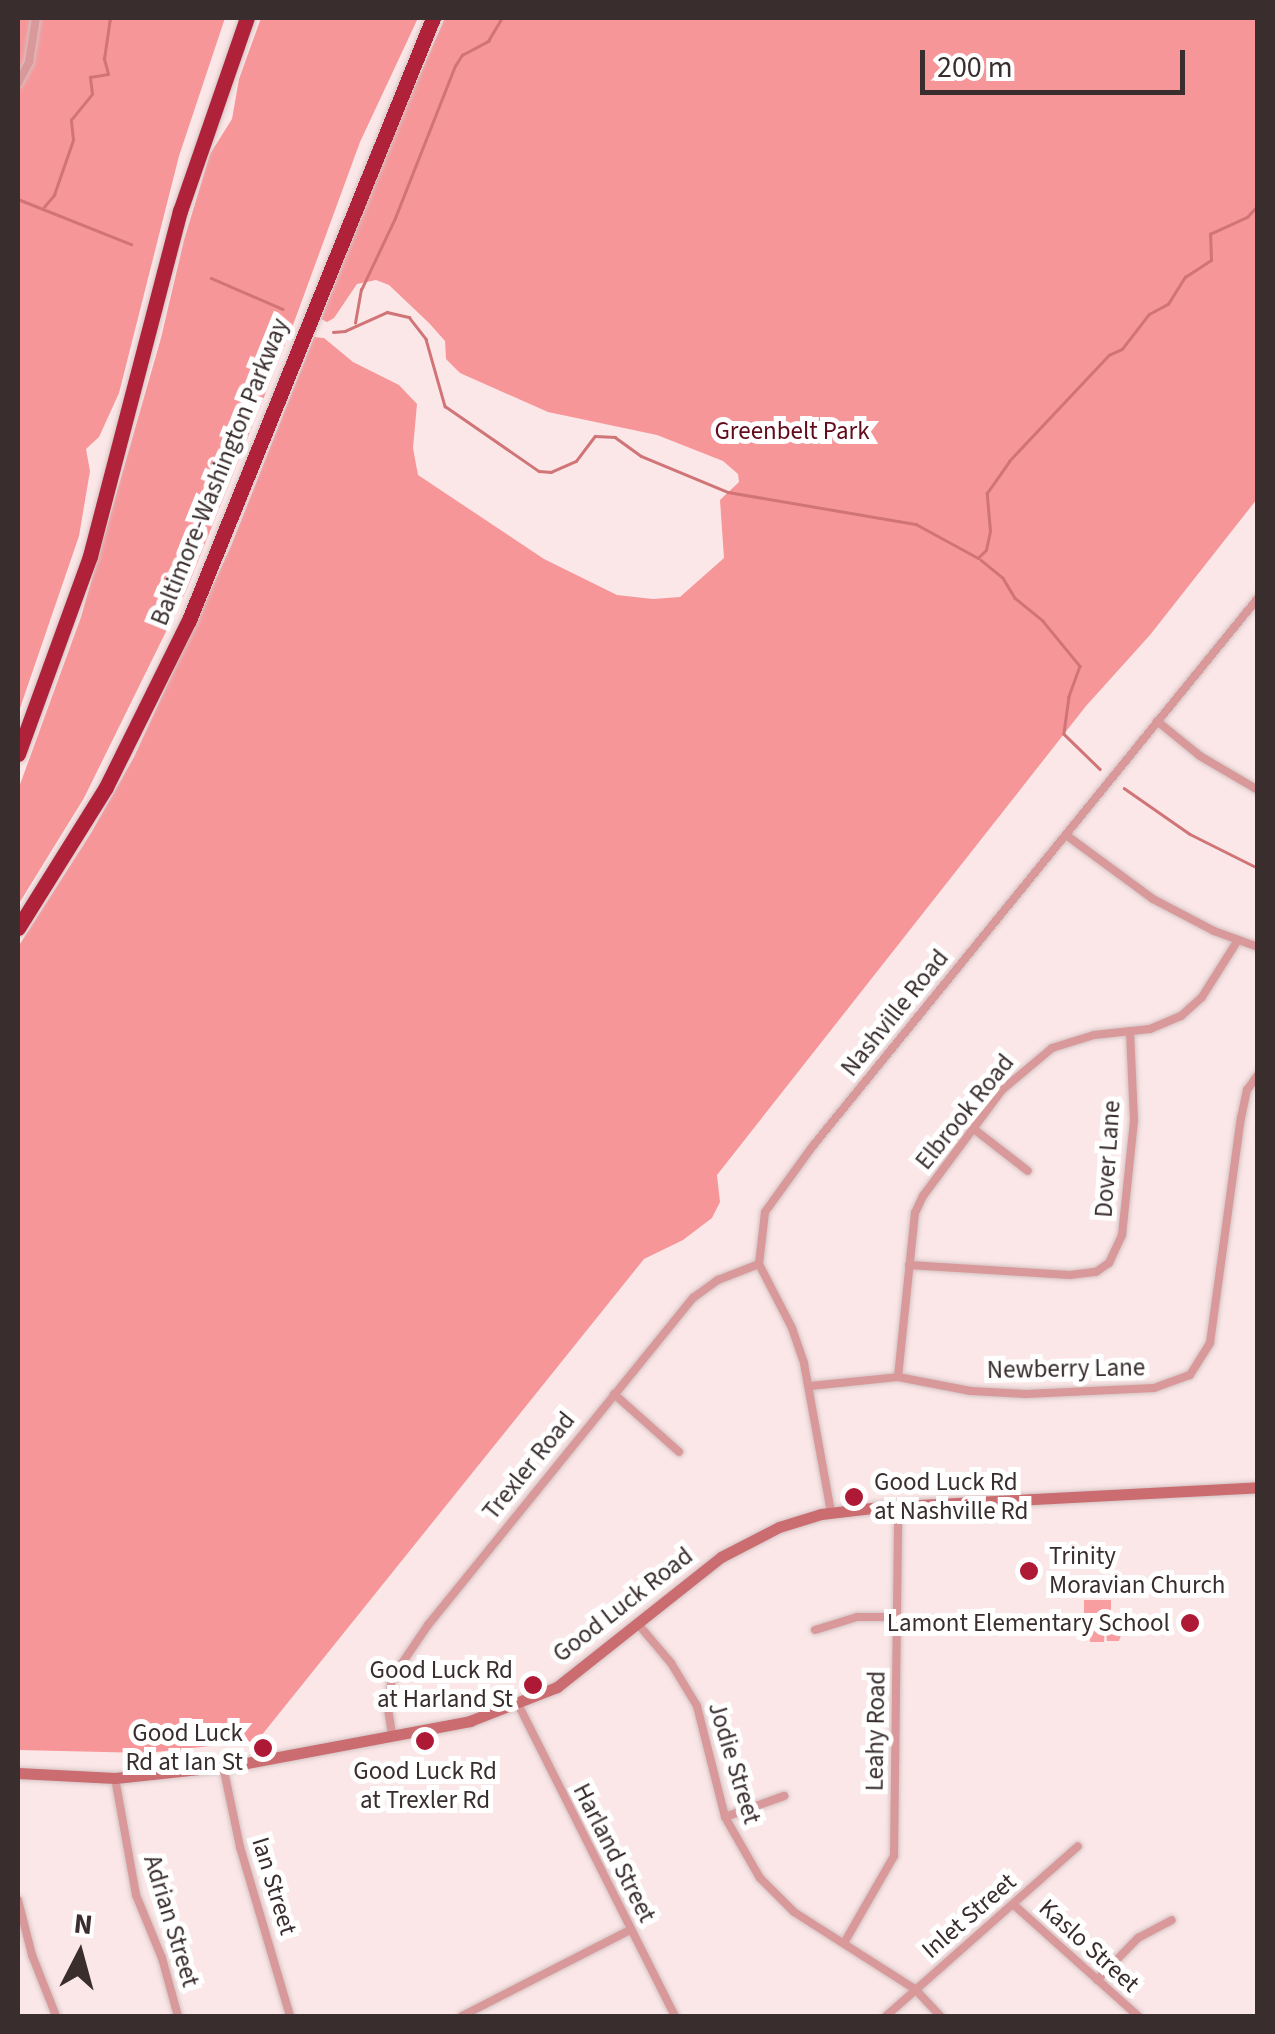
<!DOCTYPE html>
<style>
body{margin:0}
#map{position:relative;width:1275px;height:2034px;overflow:hidden;background:#fbe7e7;font-family:"Source Sans 3",sans-serif}
div>[style]{position:absolute}
[style*='--x']{left:calc(var(--x)*1px);top:calc(var(--y)*1px);width:calc(var(--w)*1px);rotate:calc(var(--a)*1deg)}
.green>*{inset:0;background:#f89da0}
.forest>*{inset:0;background:#f79699}
.stream>*{height:2.5px;margin:-1.25px;padding:0 1.25px;transform-origin:1.25px;border-radius:1.25px;background:#d07477}
.roads{filter:drop-shadow(0 0 2px #d4c2c2) drop-shadow(0 0 2px #d4c2c2)}
.street>*{height:8px;margin:-4px;padding:0 4px;transform-origin:4px;border-radius:4px;background:#d99899}
.secondary>*{height:11px;margin:-5.5px;padding:0 5.5px;transform-origin:5.5px;border-radius:5.5px;background:#ca6c70}
.highway>*{height:15px;margin:-7.5px;padding:0 7.5px;transform-origin:7.5px;border-radius:7.5px;background:#b02239}
.dots>*{width:28px;height:28px;translate:-50% -50%;box-sizing:border-box;border:5px solid #fff;border-radius:50%}
span{translate:-50% -50%;white-space:nowrap;text-align:center;line-height:1.15;-webkit-text-stroke:10px #fff;paint-order:stroke}
.park-label{font-size:25px;color:#610b1b}
.street-label{font-size:25px;color:#392d2d}
.poi-label{font-size:25px;color:#392d2d}
.left{translate:0 -50%;text-align:left}
.right{translate:-100% -50%;text-align:right}
.frame{position:absolute;inset:0;border:20px solid #392d2d;pointer-events:none}
.north{position:absolute;left:30px;top:1904px;width:100px;height:100px;-webkit-text-stroke:8px #fff;paint-order:stroke;rotate:6deg;font-size:28px;font-weight:700;line-height:40px;text-align:center;color:#392d2d}
.north::after{content:'';display:block;margin:auto;width:35px;height:45px;background:#392d2d;clip-path:polygon(50% 0,100% 100%,50% 72%,0 100%)}
.scale{position:absolute;left:920px;top:50px;width:265px;height:45px;box-sizing:border-box;border:5px solid #392d2d;border-top:0;padding-left:12px;font-size:30px;line-height:35px;white-space:nowrap;color:#392d2d;-webkit-text-stroke:8px #fff;paint-order:stroke}
</style>
<div id="map">
<div class="green">
<i style="clip-path:polygon(1084px 1600px,1111px 1600px,1111px 1626px,1124px 1627px,1119px 1641px,1107px 1641px,1105px 1623px,1104px 1642px,1090px 1642px,1090px 1632px,1084px 1632px)"></i>
</div>
<div class="forest">
<i style="clip-path:polygon(18px 18px,225px 18px,179px 156px,119px 393px,99px 437px,86px 449px,90px 471px,79px 536px,18px 714px)"></i>
<i style="clip-path:polygon(261px 18px,418px 18px,360px 142px,293px 325px,186px 591px,84px 798px,18px 905px,18px 790px,81px 617px,161px 338px,184px 240px,210px 154px,232px 119px,239px 79px)"></i>
<i style="clip-path:polygon(445px 18px,1257px 18px,1257px 499px,1150px 635px,1086px 706px,717px 1175px,720px 1202px,712px 1218px,683px 1240px,644px 1259px,257px 1741px,147px 1753px,18px 1750px,18px 947px,91px 833px,134px 757px,231px 546px,314px 337px,324px 338px,353px 362px,399px 385px,417px 404px,413px 448px,418px 475px,544px 559px,617px 595px,653px 599px,680px 597px,724px 558px,720px 500px,739px 482px,738px 474px,723px 461px,657px 435px,548px 412px,460px 373px,446px 359px,445px 341px,429px 323px,389px 285px,376px 280px,357px 284px,334px 318px,327px 322px,321px 319px,393px 135px)"></i>
</div>
<div class="stream">
<i style="--x:18;--y:199;--w:122;--a:21.7"></i>
<i style="--x:44;--y:207;--w:16;--a:-50"></i>
<i style="--x:54;--y:195;--w:58;--a:-70.9"></i>
<i style="--x:73;--y:140;--w:20;--a:-96"></i>
<i style="--x:71;--y:120;--w:33;--a:-51"></i>
<i style="--x:92;--y:94;--w:17;--a:-97"></i>
<i style="--x:90;--y:77;--w:18;--a:-9"></i>
<i style="--x:108;--y:74;--w:16;--a:-105"></i>
<i style="--x:104;--y:59;--w:41;--a:-81.7"></i>
<i style="--x:211;--y:278;--w:78;--a:23.3"></i>
<i style="--x:355;--y:323;--w:34;--a:-80"></i>
<i style="--x:361;--y:290;--w:80;--a:-64.7"></i>
<i style="--x:395;--y:218;--w:163;--a:-68.5"></i>
<i style="--x:455;--y:66;--w:13;--a:-58"></i>
<i style="--x:462;--y:55;--w:30;--a:-28"></i>
<i style="--x:488;--y:41;--w:27;--a:-59"></i>
<i style="--x:333;--y:332;--w:12;--a:-5"></i>
<i style="--x:345;--y:331;--w:46;--a:-24.3"></i>
<i style="--x:387;--y:312;--w:23;--a:13"></i>
<i style="--x:409;--y:317;--w:28;--a:52"></i>
<i style="--x:426;--y:339;--w:70;--a:74.2"></i>
<i style="--x:445;--y:406;--w:114;--a:34.7"></i>
<i style="--x:539;--y:471;--w:12;--a:5"></i>
<i style="--x:551;--y:472;--w:27;--a:-24"></i>
<i style="--x:576;--y:461;--w:31;--a:-53"></i>
<i style="--x:595;--y:436;--w:20;--a:3"></i>
<i style="--x:615;--y:437;--w:32;--a:36"></i>
<i style="--x:641;--y:456;--w:94;--a:22.5"></i>
<i style="--x:728;--y:492;--w:191;--a:9.7"></i>
<i style="--x:916;--y:524;--w:71;--a:28.7"></i>
<i style="--x:978;--y:558;--w:11;--a:-45"></i>
<i style="--x:986;--y:550;--w:19;--a:-78"></i>
<i style="--x:990;--y:531;--w:38;--a:-95"></i>
<i style="--x:987;--y:493;--w:39;--a:-55"></i>
<i style="--x:1009;--y:461;--w:146;--a:-46.7"></i>
<i style="--x:1109;--y:355;--w:14;--a:-25"></i>
<i style="--x:1122;--y:349;--w:44;--a:-52.4"></i>
<i style="--x:1149;--y:314;--w:21;--a:-28"></i>
<i style="--x:1168;--y:304;--w:32;--a:-58"></i>
<i style="--x:1185;--y:277;--w:31;--a:-33"></i>
<i style="--x:1211;--y:260;--w:26;--a:-92"></i>
<i style="--x:1210;--y:234;--w:41;--a:-24.7"></i>
<i style="--x:1247;--y:217;--w:16;--a:-47"></i>
<i style="--x:981;--y:560;--w:28;--a:39"></i>
<i style="--x:1003;--y:578;--w:23;--a:59"></i>
<i style="--x:1015;--y:598;--w:36;--a:39"></i>
<i style="--x:1043;--y:621;--w:58;--a:50.6"></i>
<i style="--x:1080;--y:666;--w:33;--a:110"></i>
<i style="--x:1069;--y:697;--w:37;--a:98"></i>
<i style="--x:1064;--y:734;--w:50;--a:44.2"></i>
<i style="--x:1124;--y:788;--w:80;--a:34.9"></i>
<i style="--x:1190;--y:834;--w:76;--a:26.6"></i>
</div>
<div class="roads">
<div class="street">
<i style="--x:18;--y:83;--w:24;--a:-62"></i>
<i style="--x:29;--y:62;--w:45;--a:-81"></i>
<i style="--x:1157;--y:721;--w:55;--a:39.1"></i>
<i style="--x:1200;--y:756;--w:67;--a:30.4"></i>
<i style="--x:1066;--y:835;--w:108;--a:36.3"></i>
<i style="--x:1153;--y:899;--w:69;--a:27.7"></i>
<i style="--x:1214;--y:931;--w:47;--a:20"></i>
<i style="--x:974;--y:1129;--w:68;--a:37.9"></i>
<i style="--x:909;--y:1265;--w:161;--a:3.6"></i>
<i style="--x:1070;--y:1275;--w:26;--a:-7"></i>
<i style="--x:1096;--y:1272;--w:16;--a:-35"></i>
<i style="--x:1109;--y:1263;--w:31;--a:-65"></i>
<i style="--x:1122;--y:1235;--w:116;--a:-84"></i>
<i style="--x:1134;--y:1120;--w:89;--a:-92.6"></i>
<i style="--x:898;--y:1377;--w:165;--a:-84.1"></i>
<i style="--x:915;--y:1213;--w:19;--a:-65"></i>
<i style="--x:923;--y:1196;--w:132;--a:-53.3"></i>
<i style="--x:1002;--y:1090;--w:65;--a:-40"></i>
<i style="--x:1052;--y:1048;--w:44;--a:-17.2"></i>
<i style="--x:1094;--y:1035;--w:56;--a:-6.1"></i>
<i style="--x:1150;--y:1029;--w:34;--a:-23"></i>
<i style="--x:1181;--y:1016;--w:28;--a:-42"></i>
<i style="--x:1202;--y:997;--w:67;--a:-57.7"></i>
<i style="--x:810;--y:1386;--w:88;--a:-5.8"></i>
<i style="--x:898;--y:1377;--w:74;--a:10.9"></i>
<i style="--x:971;--y:1391;--w:55;--a:3.1"></i>
<i style="--x:1026;--y:1394;--w:128;--a:-2.7"></i>
<i style="--x:1154;--y:1388;--w:38;--a:-20"></i>
<i style="--x:1190;--y:1375;--w:38;--a:-58"></i>
<i style="--x:1210;--y:1343;--w:227;--a:-82.2"></i>
<i style="--x:1241;--y:1118;--w:29;--a:-78"></i>
<i style="--x:1247;--y:1090;--w:19;--a:-54"></i>
<i style="--x:614;--y:1394;--w:87;--a:41.7"></i>
<i style="--x:831;--y:1512;--w:151;--a:-100.3"></i>
<i style="--x:804;--y:1363;--w:37;--a:-109"></i>
<i style="--x:792;--y:1328;--w:72;--a:-117.3"></i>
<i style="--x:759;--y:1264;--w:52;--a:-83.4"></i>
<i style="--x:765;--y:1212;--w:80;--a:-54.1"></i>
<i style="--x:812;--y:1147;--w:707;--a:-50.91"></i>
<i style="--x:638;--y:1624;--w:51;--a:49.8"></i>
<i style="--x:671;--y:1663;--w:50;--a:58.8"></i>
<i style="--x:697;--y:1706;--w:114;--a:75.8"></i>
<i style="--x:725;--y:1817;--w:70;--a:60.2"></i>
<i style="--x:760;--y:1878;--w:48;--a:45"></i>
<i style="--x:794;--y:1912;--w:143;--a:32.5"></i>
<i style="--x:915;--y:1989;--w:37;--a:47"></i>
<i style="--x:815;--y:1630;--w:44;--a:-17.2"></i>
<i style="--x:857;--y:1617;--w:40;--a:0"></i>
<i style="--x:519;--y:1706;--w:347;--a:63.3"></i>
<i style="--x:392;--y:1734;--w:25;--a:-99"></i>
<i style="--x:388;--y:1709;--w:31;--a:-83"></i>
<i style="--x:392;--y:1678;--w:64;--a:-55.8"></i>
<i style="--x:428;--y:1625;--w:421;--a:-51"></i>
<i style="--x:693;--y:1298;--w:31;--a:-36"></i>
<i style="--x:718;--y:1280;--w:44;--a:-21.3"></i>
<i style="--x:223;--y:1766;--w:83;--a:78.1"></i>
<i style="--x:240;--y:1847;--w:176;--a:73.5"></i>
<i style="--x:115;--y:1778;--w:119;--a:79.8"></i>
<i style="--x:136;--y:1895;--w:68;--a:67.6"></i>
<i style="--x:162;--y:1958;--w:60;--a:74.6"></i>
<i style="--x:725;--y:1817;--w:63;--a:-19.6"></i>
<i style="--x:18;--y:1900;--w:57;--a:75.7"></i>
<i style="--x:32;--y:1955;--w:66;--a:68.5"></i>
<i style="--x:1014;--y:1905;--w:166;--a:41.8"></i>
<i style="--x:844;--y:1943;--w:100;--a:-60.1"></i>
<i style="--x:894;--y:1856;--w:350;--a:-89.3"></i>
<i style="--x:1097;--y:1980;--w:59;--a:-45.7"></i>
<i style="--x:1138;--y:1938;--w:38;--a:-28"></i>
<i style="--x:462;--y:2016;--w:189;--a:-27.1"></i>
<i style="--x:886;--y:2016;--w:256;--a:-41.5"></i>
</div>
<div class="secondary">
<i style="--x:18;--y:1773;--w:97;--a:3"></i>
<i style="--x:115;--y:1778;--w:122;--a:-6.1"></i>
<i style="--x:236;--y:1765;--w:238;--a:-10.6"></i>
<i style="--x:470;--y:1721;--w:93;--a:-21.3"></i>
<i style="--x:557;--y:1687;--w:209;--a:-38.4"></i>
<i style="--x:721;--y:1557;--w:65;--a:-27.3"></i>
<i style="--x:779;--y:1527;--w:44;--a:-17.2"></i>
<i style="--x:821;--y:1514;--w:60;--a:-6.7"></i>
<i style="--x:881;--y:1507;--w:378;--a:-3"></i>
</div>
<div class="highway">
<i style="--x:18;--y:754;--w:211;--a:-70"></i>
<i style="--x:90;--y:556;--w:357;--a:-75.4"></i>
<i style="--x:180;--y:211;--w:204;--a:-70.9"></i>
<i style="--x:18;--y:928;--w:166;--a:-58"></i>
<i style="--x:106;--y:787;--w:186;--a:-63.6"></i>
<i style="--x:189;--y:620;--w:650;--a:-67.94"></i>
</div>
</div>
<div class="dots">
<i style="left:854px;top:1497px;background:#ae1936"></i>
<i style="left:1029px;top:1571px;background:#ae1936"></i>
<i style="left:1190px;top:1623px;background:#ae1936"></i>
<i style="left:533px;top:1685px;background:#ae1936"></i>
<i style="left:425px;top:1741px;background:#ae1936"></i>
<i style="left:263px;top:1748px;background:#ae1936"></i>
</div>
<div class="park-label">
<span style="left:792px;top:431px">Greenbelt Park</span>
</div>
<div class="street-label">
<span style="left:220px;top:472px;rotate:-68deg">Baltimore-Washington Parkway</span>
<span style="left:895px;top:1013px;rotate:-51deg">Nashville Road</span>
<span style="left:965px;top:1112px;rotate:-51deg">Elbrook Road</span>
<span style="left:1108px;top:1159px;rotate:-86deg">Dover Lane</span>
<span style="left:1066px;top:1369px;rotate:-1deg">Newberry Lane</span>
<span style="left:529px;top:1466px;rotate:-51deg">Trexler Road</span>
<span style="left:623px;top:1605px;rotate:-38deg">Good Luck Road</span>
<span style="left:876px;top:1731px;rotate:-89deg">Leahy Road</span>
<span style="left:734px;top:1763px;rotate:73deg">Jodie Street</span>
<span style="left:614px;top:1853px;rotate:63deg">Harland Street</span>
<span style="left:274px;top:1886px;rotate:73deg">Ian Street</span>
<span style="left:969px;top:1916px;rotate:-41deg">Inlet Street</span>
<span style="left:171px;top:1921px;rotate:73deg">Adrian Street</span>
<span style="left:1089px;top:1946px;rotate:42deg">Kaslo Street</span>
</div>
<div class="poi-label">
<span class="left" style="left:874px;top:1497px">Good Luck Rd<br>at Nashville Rd</span>
<span class="left" style="left:1049px;top:1571px">Trinity<br>Moravian Church</span>
<span class="right" style="left:1170px;top:1623px">Lamont Elementary School</span>
<span class="right" style="left:513px;top:1685px">Good Luck Rd<br>at Harland St</span>
<span class="right" style="left:243px;top:1748px">Good Luck<br>Rd at Ian St</span>
<span style="left:425px;top:1786px">Good Luck Rd<br>at Trexler Rd</span>
</div>
<div class="frame"></div>
<div class="north">N</div>
<div class="scale">200 m</div>
</div>
